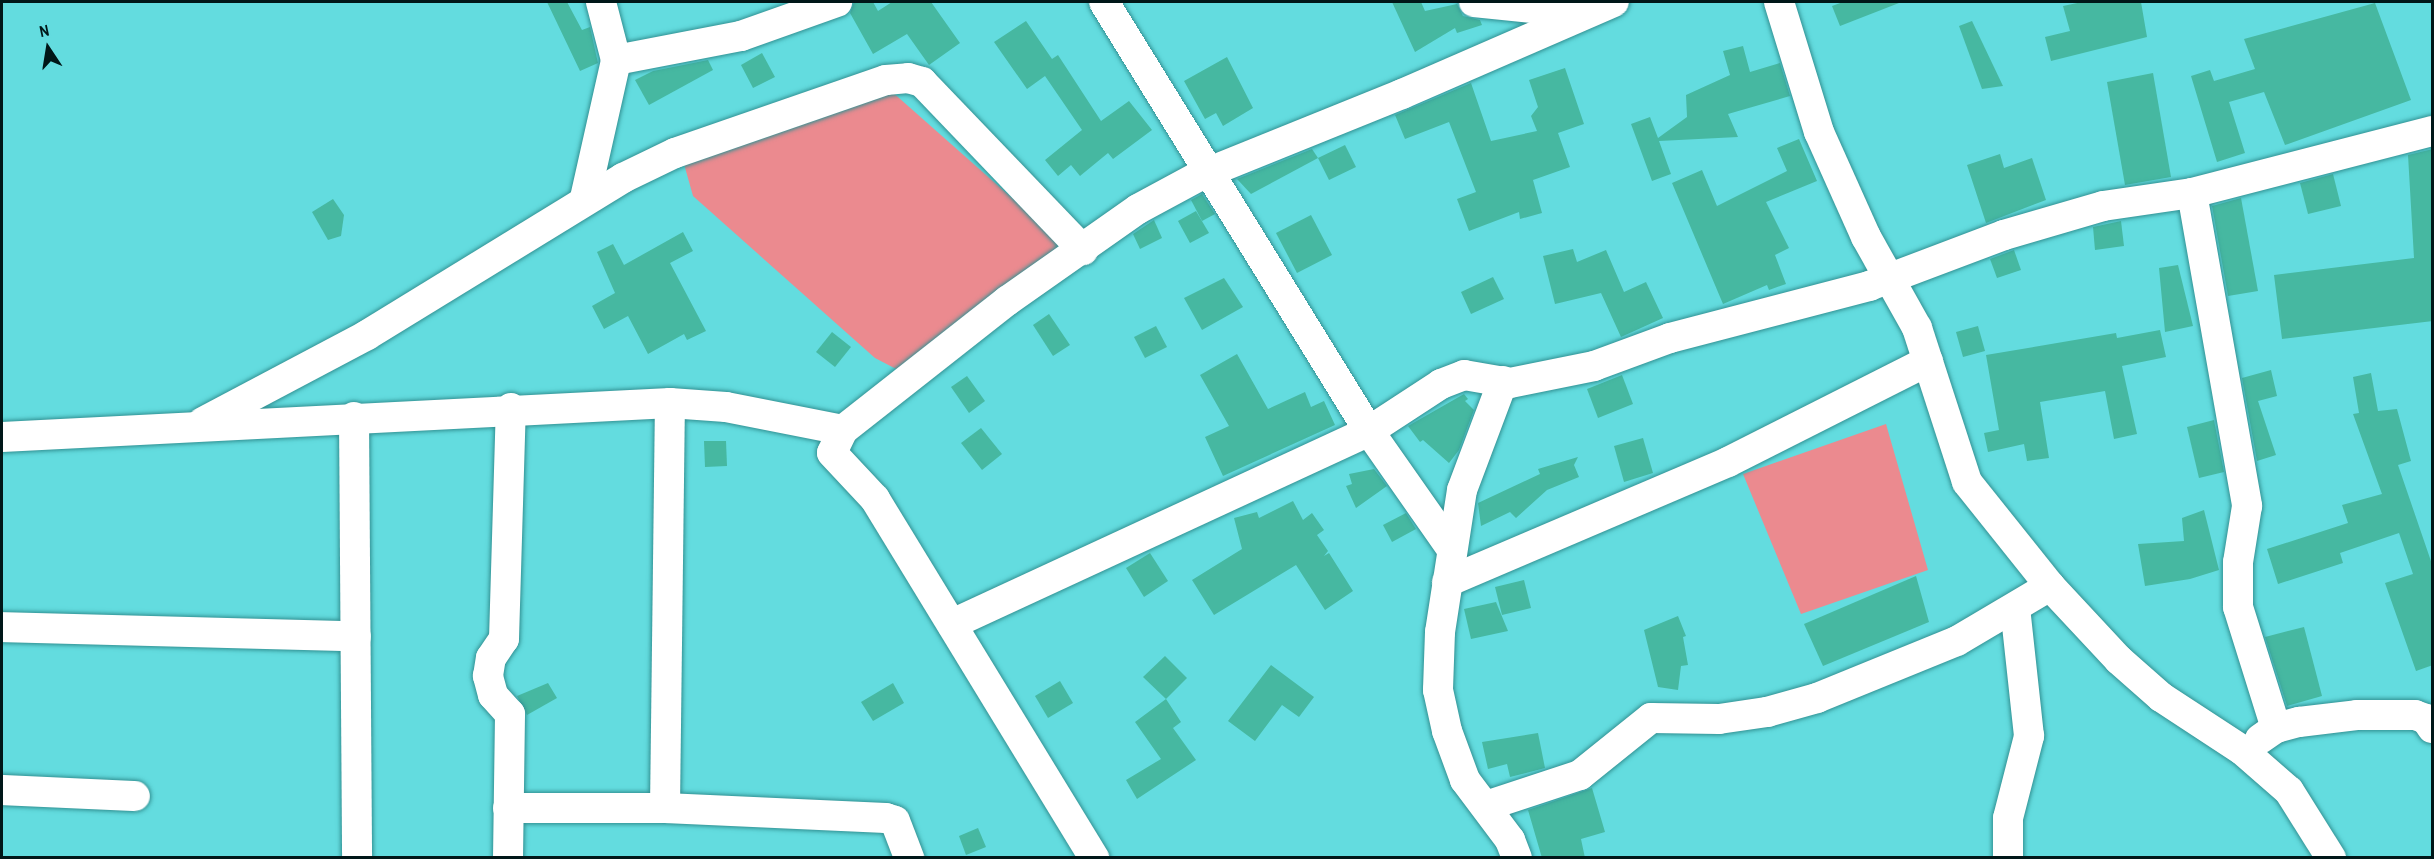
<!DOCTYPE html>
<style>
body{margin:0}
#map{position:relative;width:2434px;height:859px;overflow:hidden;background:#63dcdf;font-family:"Archivo Narrow",sans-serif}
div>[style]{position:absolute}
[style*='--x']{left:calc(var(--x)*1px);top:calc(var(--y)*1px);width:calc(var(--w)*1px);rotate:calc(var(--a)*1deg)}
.green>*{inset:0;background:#eb8a8f}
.building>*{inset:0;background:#46b8a1}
.roads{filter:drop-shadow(0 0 2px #329193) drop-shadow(0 0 2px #329193)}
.minor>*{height:30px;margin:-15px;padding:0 15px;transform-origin:15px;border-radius:15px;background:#fff}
span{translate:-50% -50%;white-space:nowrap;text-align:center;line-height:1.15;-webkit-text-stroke:6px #63dcdf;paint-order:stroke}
.frame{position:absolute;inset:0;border:3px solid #001718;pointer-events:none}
.north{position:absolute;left:18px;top:18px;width:60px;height:60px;-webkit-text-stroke:4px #63dcdf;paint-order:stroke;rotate:348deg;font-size:16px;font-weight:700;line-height:24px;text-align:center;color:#001718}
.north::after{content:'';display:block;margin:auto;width:21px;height:27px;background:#001718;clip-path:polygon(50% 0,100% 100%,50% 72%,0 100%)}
</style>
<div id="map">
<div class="green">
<i style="clip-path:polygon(890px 90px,1063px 243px,900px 371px,875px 358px,693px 196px,684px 164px)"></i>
<i style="clip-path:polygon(1886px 424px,1928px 570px,1801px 614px,1743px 474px)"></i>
</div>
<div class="building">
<i style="clip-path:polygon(547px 2px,567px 2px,582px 30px,590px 27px,598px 63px,580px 71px)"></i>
<i style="clip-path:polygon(854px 2px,873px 2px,878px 11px,892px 2px,931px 2px,960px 43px,929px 65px,907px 34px,873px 54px,850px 13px)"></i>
<i style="clip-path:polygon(1392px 2px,1421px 2px,1425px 11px,1457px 4px,1463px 16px,1480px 20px,1482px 25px,1457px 33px,1455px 28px,1415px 52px)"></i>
<i style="clip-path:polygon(1843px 2px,1899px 2px,1899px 3px,1840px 26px,1832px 6px)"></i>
<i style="clip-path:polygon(2082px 2px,2141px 2px,2147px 37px,2051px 61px,2045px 37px,2070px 31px,2063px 6px)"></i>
<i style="clip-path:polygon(2375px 3px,2411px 100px,2285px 145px,2264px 92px,2229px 102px,2245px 153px,2217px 162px,2191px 76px,2210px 70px,2214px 81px,2255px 69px,2244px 39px)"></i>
<i style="clip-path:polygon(1026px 21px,1052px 59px,1058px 55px,1101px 121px,1129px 101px,1152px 130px,1113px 159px,1108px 153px,1080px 176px,1071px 165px,1058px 176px,1045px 160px,1082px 130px,1045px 76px,1027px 89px,994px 42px)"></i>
<i style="clip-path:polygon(1972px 21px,2003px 86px,1982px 89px,1959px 26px)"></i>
<i style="clip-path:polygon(1743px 46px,1750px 72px,1780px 63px,1790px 96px,1728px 114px,1738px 137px,1659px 141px,1671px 174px,1652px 181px,1631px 124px,1650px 117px,1658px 138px,1687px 117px,1686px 95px,1730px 75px,1723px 51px)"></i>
<i style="clip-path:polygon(762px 53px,775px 77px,753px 88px,741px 65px)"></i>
<i style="clip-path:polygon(1227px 57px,1253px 108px,1223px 126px,1216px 113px,1205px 119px,1184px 81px)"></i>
<i style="clip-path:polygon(708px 60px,713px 70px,649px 105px,635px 80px,653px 71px)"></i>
<i style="clip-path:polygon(1565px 68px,1584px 124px,1558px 133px,1570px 167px,1533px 180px,1542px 213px,1520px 219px,1519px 212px,1469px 231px,1457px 199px,1476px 192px,1449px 122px,1405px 139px,1395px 115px,1471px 83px,1491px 141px,1537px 131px,1531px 116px,1538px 107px,1529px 80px)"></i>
<i style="clip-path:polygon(2153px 73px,2171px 177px,2125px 185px,2107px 82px)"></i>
<i style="clip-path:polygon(1799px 139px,1817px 181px,1766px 202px,1789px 248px,1775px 255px,1786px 284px,1769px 290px,1767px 285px,1723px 304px,1672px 183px,1702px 170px,1717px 206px,1787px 171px,1777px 148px)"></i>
<i style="clip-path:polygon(1345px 145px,1356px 167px,1329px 180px,1318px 158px)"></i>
<i style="clip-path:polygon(1312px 149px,1318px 158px,1251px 194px,1237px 179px)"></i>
<i style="clip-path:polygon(2433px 149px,2433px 321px,2282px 339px,2274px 275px,2414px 258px,2408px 155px)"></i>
<i style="clip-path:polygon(2000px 154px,2004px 168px,2032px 158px,2046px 200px,1986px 223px,1967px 165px)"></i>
<i style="clip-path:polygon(2333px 174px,2341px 206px,2308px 214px,2300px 183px)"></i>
<i style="clip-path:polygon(1202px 194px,1215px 214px,1202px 221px,1191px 200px)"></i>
<i style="clip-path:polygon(2241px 198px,2258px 291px,2228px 296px,2212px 206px)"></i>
<i style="clip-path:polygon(333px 199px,344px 215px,341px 236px,328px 240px,312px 212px)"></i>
<i style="clip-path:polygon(1196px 211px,1209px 233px,1190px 243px,1178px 221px)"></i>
<i style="clip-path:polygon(1311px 215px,1332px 255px,1297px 273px,1276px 233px)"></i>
<i style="clip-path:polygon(1154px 220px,1162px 238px,1140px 249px,1133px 234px)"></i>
<i style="clip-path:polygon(2121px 221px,2124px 246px,2095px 250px,2093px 227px)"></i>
<i style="clip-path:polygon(683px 232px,693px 251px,670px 263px,706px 331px,687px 340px,684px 334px,648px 354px,628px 316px,604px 329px,592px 306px,615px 293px,597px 252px,613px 244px,624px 265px)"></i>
<i style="clip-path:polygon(1573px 249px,1577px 262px,1606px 250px,1624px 292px,1646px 282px,1663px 318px,1621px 337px,1601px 293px,1555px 304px,1543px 256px)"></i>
<i style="clip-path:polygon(2014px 250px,2021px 270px,1997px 278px,1990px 259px)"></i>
<i style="clip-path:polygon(2178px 265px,2193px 326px,2165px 332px,2159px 268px)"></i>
<i style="clip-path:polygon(1493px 277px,1504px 299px,1471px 314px,1461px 292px)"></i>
<i style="clip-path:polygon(1224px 278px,1243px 307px,1202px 330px,1184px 298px)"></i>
<i style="clip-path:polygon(1049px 314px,1070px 345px,1053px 356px,1033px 325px)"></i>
<i style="clip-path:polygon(1156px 326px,1167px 347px,1145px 358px,1134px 337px)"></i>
<i style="clip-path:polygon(1978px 326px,1985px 351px,1963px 357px,1956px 332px)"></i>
<i style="clip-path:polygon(2160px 330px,2166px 357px,2122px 366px,2137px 434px,2114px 439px,2105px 391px,2040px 402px,2049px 458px,2027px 461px,2024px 444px,1988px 452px,1984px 433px,1999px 430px,1986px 355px,2116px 333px,2117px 338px)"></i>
<i style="clip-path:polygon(832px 332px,851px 347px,835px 367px,816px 352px)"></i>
<i style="clip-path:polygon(1237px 354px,1268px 409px,1305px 392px,1311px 407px,1324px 401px,1335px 425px,1223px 476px,1205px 437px,1229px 426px,1200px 375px)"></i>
<i style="clip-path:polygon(2271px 370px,2277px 396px,2258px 401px,2276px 455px,2257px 461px,2242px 378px)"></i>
<i style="clip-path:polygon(2371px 373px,2378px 411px,2397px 409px,2411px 461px,2398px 465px,2433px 567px,2433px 665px,2416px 671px,2385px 583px,2413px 574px,2399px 533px,2340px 553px,2343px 563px,2278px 584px,2267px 549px,2348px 523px,2342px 505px,2382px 494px,2353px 414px,2359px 413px,2353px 377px)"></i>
<i style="clip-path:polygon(1622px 375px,1633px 404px,1598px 418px,1587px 389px)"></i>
<i style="clip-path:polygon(967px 376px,985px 401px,969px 413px,951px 387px)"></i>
<i style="clip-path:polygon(1464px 394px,1468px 399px,1465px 401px,1474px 410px,1459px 450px,1449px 463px,1423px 440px,1420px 442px,1408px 426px)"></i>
<i style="clip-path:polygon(2214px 420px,2224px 472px,2199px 478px,2187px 427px)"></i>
<i style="clip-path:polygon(981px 428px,1002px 454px,982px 470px,961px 443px)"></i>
<i style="clip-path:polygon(1643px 438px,1653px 473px,1624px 482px,1614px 446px)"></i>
<i style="clip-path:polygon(704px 441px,726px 441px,727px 466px,705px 467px)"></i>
<i style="clip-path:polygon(1578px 457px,1574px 465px,1579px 477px,1547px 490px,1516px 518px,1510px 512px,1481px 526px,1478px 503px,1540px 474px,1538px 469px)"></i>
<i style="clip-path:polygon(1374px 469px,1387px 486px,1356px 508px,1346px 486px,1352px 484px,1349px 474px)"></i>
<i style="clip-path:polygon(1293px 501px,1303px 520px,1312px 513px,1324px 530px,1317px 535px,1328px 551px,1324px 556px,1329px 553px,1353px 591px,1325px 610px,1296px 565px,1214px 615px,1192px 580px,1242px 549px,1234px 518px,1257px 512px,1259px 518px)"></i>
<i style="clip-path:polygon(2204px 510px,2219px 570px,2190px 579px,2145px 586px,2138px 544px,2184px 541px,2182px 518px)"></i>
<i style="clip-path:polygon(1406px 513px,1416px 529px,1392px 542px,1383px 525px)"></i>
<i style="clip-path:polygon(1150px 553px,1168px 581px,1144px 597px,1126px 568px)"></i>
<i style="clip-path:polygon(1916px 576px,1929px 622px,1823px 666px,1804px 624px)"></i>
<i style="clip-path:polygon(1524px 580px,1531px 608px,1502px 615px,1495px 587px)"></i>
<i style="clip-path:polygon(1496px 602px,1508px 631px,1471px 639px,1464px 609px)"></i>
<i style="clip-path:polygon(1678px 616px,1686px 636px,1683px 637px,1688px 665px,1681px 666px,1678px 690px,1658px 687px,1644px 630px)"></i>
<i style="clip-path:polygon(2304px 627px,2322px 696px,2287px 706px,2265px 637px)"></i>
<i style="clip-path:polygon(1165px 656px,1187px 678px,1166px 699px,1143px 677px)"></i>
<i style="clip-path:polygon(1271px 665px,1314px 697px,1299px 717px,1282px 705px,1255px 741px,1228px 721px)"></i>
<i style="clip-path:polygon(1060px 681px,1073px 703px,1048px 718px,1035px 696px)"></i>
<i style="clip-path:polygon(548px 683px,557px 698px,527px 715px,517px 696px)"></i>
<i style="clip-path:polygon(893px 683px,904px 703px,873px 721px,861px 702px)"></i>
<i style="clip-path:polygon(1166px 699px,1181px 722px,1173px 728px,1196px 760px,1137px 799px,1126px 780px,1161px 759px,1135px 722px)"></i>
<i style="clip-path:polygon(1538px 733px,1545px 768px,1510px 777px,1507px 764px,1488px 769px,1482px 742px)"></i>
<i style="clip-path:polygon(1592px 788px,1605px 832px,1581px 839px,1585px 858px,1542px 858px,1528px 810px)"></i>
<i style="clip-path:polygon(978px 828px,986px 847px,966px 855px,959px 836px)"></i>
</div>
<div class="roads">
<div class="minor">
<i style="--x:1104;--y:2;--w:504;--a:58.3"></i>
<i style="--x:1369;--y:431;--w:143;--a:55"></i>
<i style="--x:1474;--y:2;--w:108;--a:5.9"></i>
<i style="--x:1779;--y:2;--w:136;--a:72.9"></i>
<i style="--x:1819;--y:132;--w:115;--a:65.9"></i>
<i style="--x:1866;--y:237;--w:104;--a:60.7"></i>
<i style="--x:1917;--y:328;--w:162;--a:72"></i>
<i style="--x:1967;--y:482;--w:133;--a:51.4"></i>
<i style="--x:2050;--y:586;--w:101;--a:47"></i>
<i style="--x:2119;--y:660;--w:56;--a:41.4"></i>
<i style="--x:2161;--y:697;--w:97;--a:33.2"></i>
<i style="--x:2242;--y:750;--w:62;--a:41.1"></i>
<i style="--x:2289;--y:791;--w:79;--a:57.9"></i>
<i style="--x:616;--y:60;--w:127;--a:-10.9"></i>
<i style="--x:741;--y:36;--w:102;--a:-19.5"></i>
<i style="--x:2192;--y:193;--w:318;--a:80"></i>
<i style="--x:2247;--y:506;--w:57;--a:99.1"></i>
<i style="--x:2238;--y:562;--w:45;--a:90"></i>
<i style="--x:2238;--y:607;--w:127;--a:72.6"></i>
<i style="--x:585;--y:198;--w:141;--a:-77.3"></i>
<i style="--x:616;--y:60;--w:60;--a:-104.5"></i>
<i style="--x:1503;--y:381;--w:116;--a:110.6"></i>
<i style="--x:1462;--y:490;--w:144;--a:98.8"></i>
<i style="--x:1440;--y:632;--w:58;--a:92"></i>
<i style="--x:1438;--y:690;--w:42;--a:77.6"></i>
<i style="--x:1447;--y:731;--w:52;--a:69.8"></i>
<i style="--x:1465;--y:780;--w:75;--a:53.1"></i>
<i style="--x:1510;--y:840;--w:19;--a:69"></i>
<i style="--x:354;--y:417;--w:441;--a:89.6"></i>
<i style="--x:203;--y:422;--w:186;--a:-27.9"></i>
<i style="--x:367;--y:335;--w:300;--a:-31.5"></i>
<i style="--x:623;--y:178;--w:58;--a:-25.7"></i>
<i style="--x:675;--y:153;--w:223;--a:-19.1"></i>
<i style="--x:886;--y:80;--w:22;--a:-5"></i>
<i style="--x:908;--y:78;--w:15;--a:16"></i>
<i style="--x:922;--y:82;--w:233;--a:46.2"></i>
<i style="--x:843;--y:430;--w:209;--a:-38.2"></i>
<i style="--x:1007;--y:301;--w:160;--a:-35.1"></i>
<i style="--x:1138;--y:209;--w:69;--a:-28.4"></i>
<i style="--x:1199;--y:176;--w:219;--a:-22"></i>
<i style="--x:1402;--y:94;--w:231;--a:-23.5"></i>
<i style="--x:2;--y:437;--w:669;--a:-2.91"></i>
<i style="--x:670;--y:403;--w:56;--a:4.1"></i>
<i style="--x:726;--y:407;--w:119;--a:11.1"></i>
<i style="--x:843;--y:430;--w:25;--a:116"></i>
<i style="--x:832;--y:453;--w:63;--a:46.9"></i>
<i style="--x:875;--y:499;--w:421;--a:58.6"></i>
<i style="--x:1447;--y:582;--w:306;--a:-23.1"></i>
<i style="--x:1728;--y:462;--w:224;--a:-26.8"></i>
<i style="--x:952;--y:624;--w:459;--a:-24.8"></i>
<i style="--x:1369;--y:431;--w:86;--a:-33.1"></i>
<i style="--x:1441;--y:384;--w:25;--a:-21"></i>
<i style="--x:1464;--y:375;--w:47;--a:9.9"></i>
<i style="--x:1510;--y:383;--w:86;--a:-11.4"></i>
<i style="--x:1594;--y:366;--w:81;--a:-20.2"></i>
<i style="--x:1670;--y:338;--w:206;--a:-14.6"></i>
<i style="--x:1869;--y:286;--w:144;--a:-20.7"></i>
<i style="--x:2004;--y:235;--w:103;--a:-16.3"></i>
<i style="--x:2103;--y:206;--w:90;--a:-8.3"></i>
<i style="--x:2192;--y:193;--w:248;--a:-14.5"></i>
<i style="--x:2;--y:627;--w:354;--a:1.5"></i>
<i style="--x:2260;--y:739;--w:19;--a:-35"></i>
<i style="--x:2276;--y:728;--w:24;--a:-15"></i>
<i style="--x:2299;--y:722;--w:58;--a:-6.9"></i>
<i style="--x:2357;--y:715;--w:58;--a:0"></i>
<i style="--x:2415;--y:715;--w:12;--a:20"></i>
<i style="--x:2426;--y:719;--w:11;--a:56"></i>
<i style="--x:2;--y:790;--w:133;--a:2.6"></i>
<i style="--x:1486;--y:806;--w:99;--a:-18.3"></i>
<i style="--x:1580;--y:775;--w:91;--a:-38.8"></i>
<i style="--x:1651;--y:718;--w:68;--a:0.8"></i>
<i style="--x:1719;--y:719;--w:49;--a:-8.3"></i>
<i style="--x:1767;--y:712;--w:52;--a:-15.6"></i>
<i style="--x:1817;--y:698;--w:151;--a:-22.2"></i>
<i style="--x:1957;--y:641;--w:108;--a:-30.6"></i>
<i style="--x:508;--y:808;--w:157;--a:0"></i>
<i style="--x:665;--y:808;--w:221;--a:2.6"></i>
<i style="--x:886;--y:818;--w:9;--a:18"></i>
<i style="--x:895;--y:821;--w:40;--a:69"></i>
<i style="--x:665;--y:808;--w:405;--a:-89.3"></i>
<i style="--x:508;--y:858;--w:144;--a:-89.2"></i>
<i style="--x:510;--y:714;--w:25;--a:-132"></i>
<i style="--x:493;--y:695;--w:20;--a:-105"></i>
<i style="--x:488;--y:676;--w:18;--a:-81"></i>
<i style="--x:491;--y:658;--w:23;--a:-56"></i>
<i style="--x:504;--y:639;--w:231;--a:-88.3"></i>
<i style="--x:2008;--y:858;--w:40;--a:-90"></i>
<i style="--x:2008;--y:818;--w:85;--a:-75.6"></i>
<i style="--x:2029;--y:736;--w:129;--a:-96.2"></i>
</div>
</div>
<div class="frame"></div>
<div class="north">N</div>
</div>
